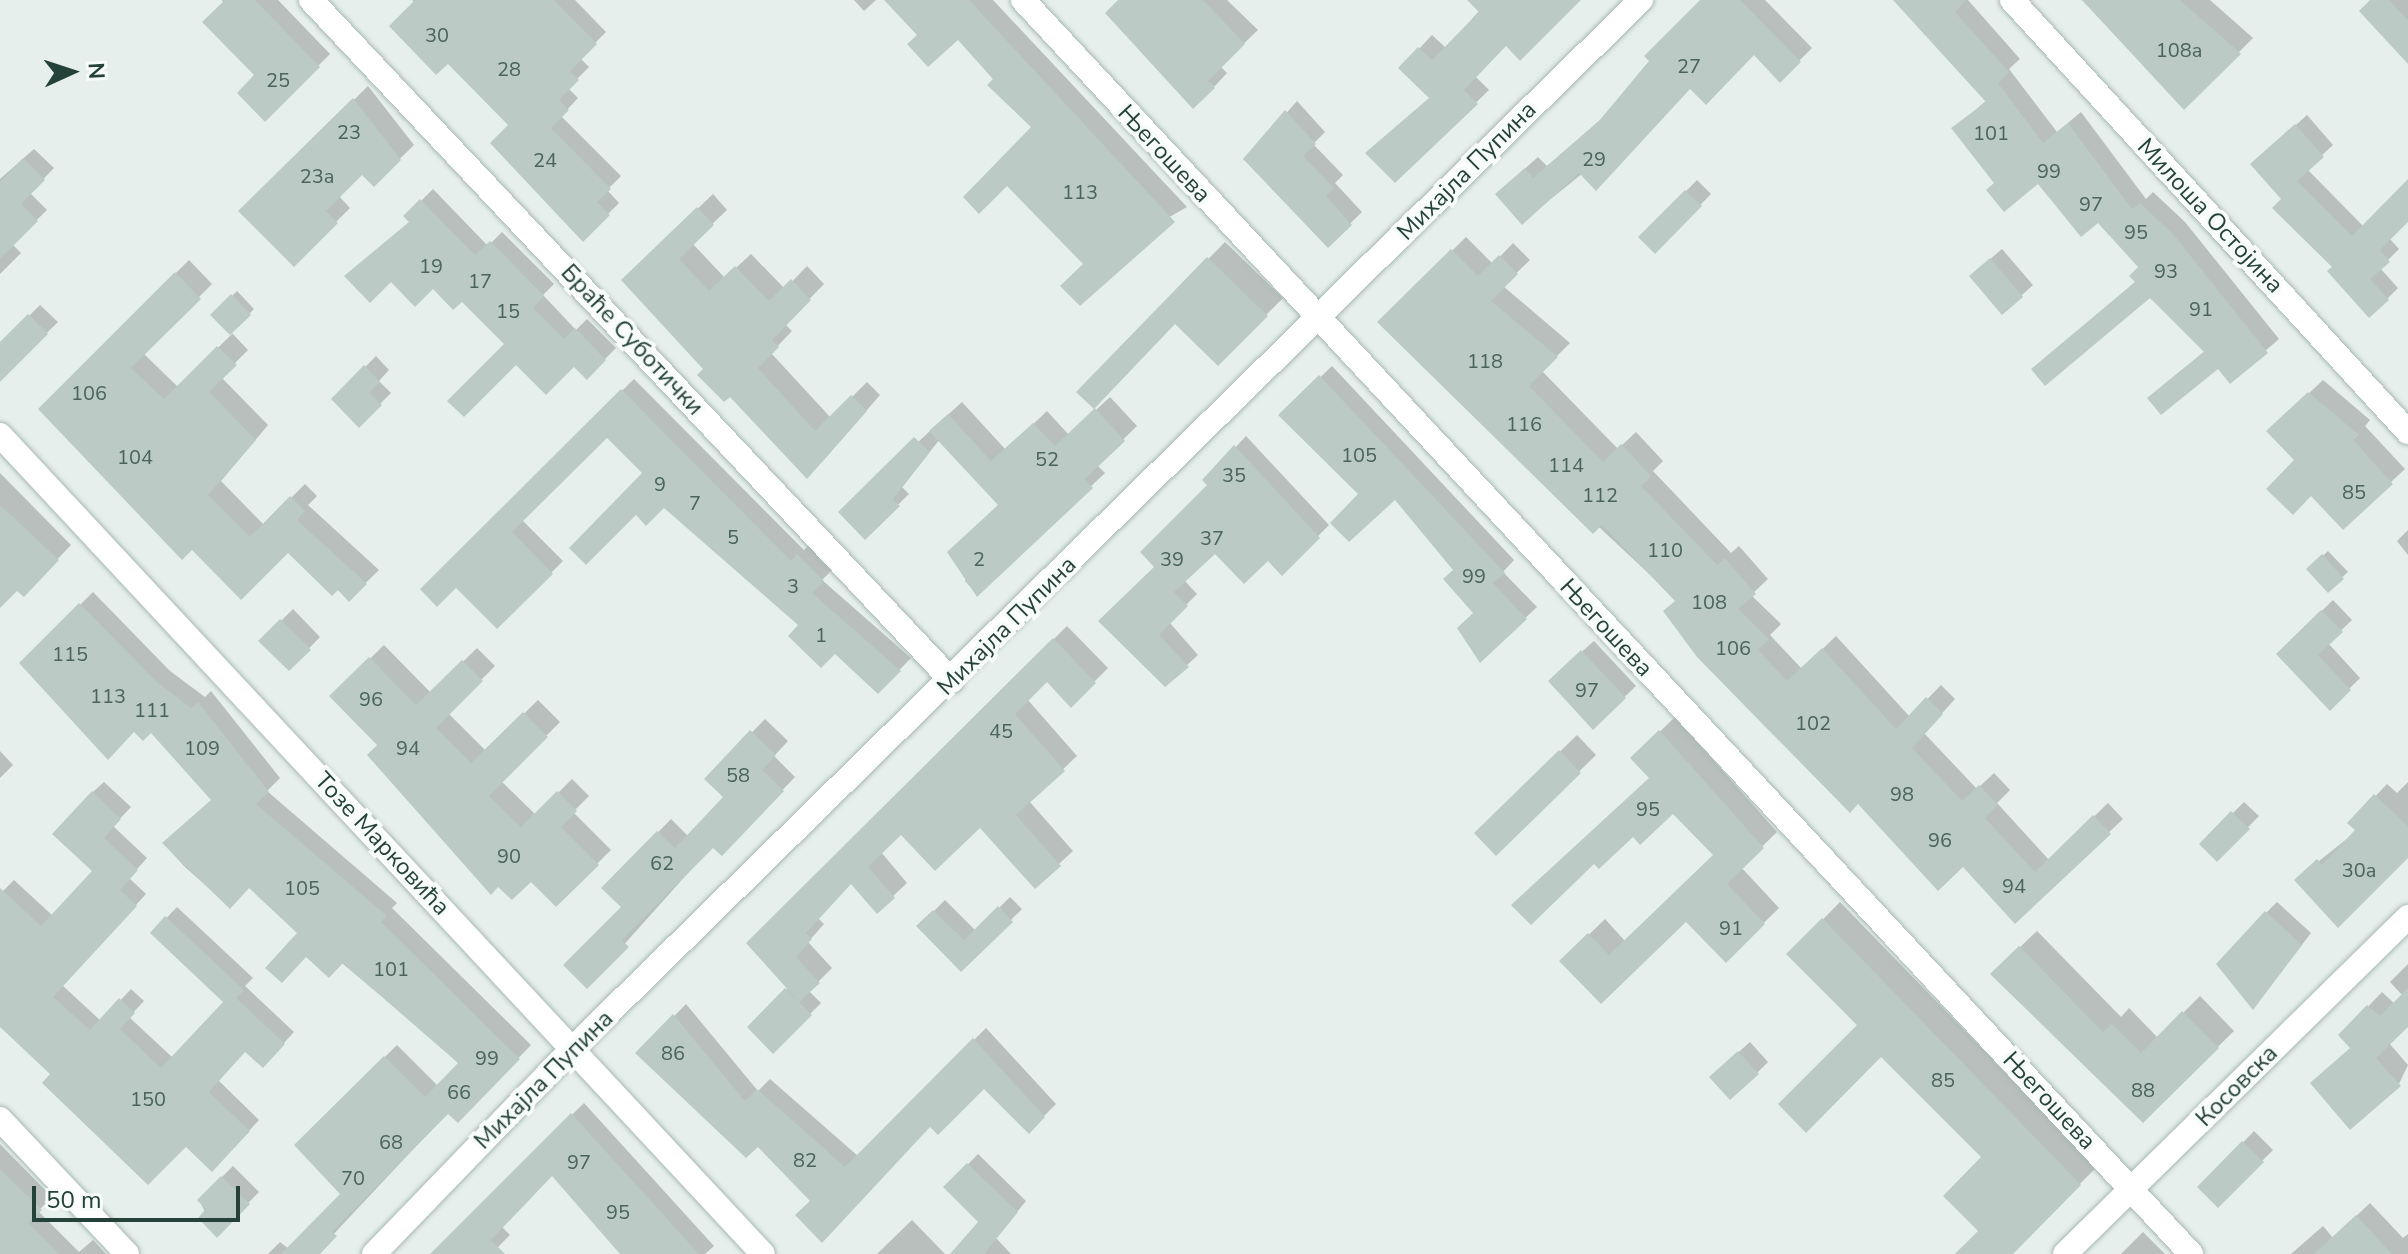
<!DOCTYPE html>
<meta charset="utf-8">
<style>
body{margin:0}
#map{position:relative;width:2408px;height:1254px;overflow:hidden;background:#e6efeb;font-family:"Nunito Sans",sans-serif}
div>[style]{position:absolute}
[style*='--x']{left:calc(var(--x)*1px);top:calc(var(--y)*1px);width:calc(var(--w)*1px);rotate:calc(var(--a)*1deg)}
.shadow>*{inset:0;background:#0003}
.building>*{inset:0;background:#bbcac4}
.roads{filter:drop-shadow(0 0 2px #a8b8b2) drop-shadow(0 0 2px #a8b8b2)}
.minor>*{height:24px;margin:-12px;padding:0 12px;transform-origin:12px;border-radius:12px;background:#fff}
.tertiary>*{height:24px;margin:-12px;padding:0 12px;transform-origin:12px;border-radius:12px;background:#fff}
span{translate:-50% -50%;white-space:nowrap;text-align:center;line-height:1.15;-webkit-text-stroke:8px #f7fbf9;paint-order:stroke}
.number-label{font-size:20px;color:#4a645c}
.number-label span{-webkit-text-stroke-width:0}
.street-label{font-size:24px;color:#24423a}
.north{position:absolute;left:32px;top:32px;width:80px;height:80px;-webkit-text-stroke:6px #f7fbf9;paint-order:stroke;rotate:87deg;font-size:22px;font-weight:700;line-height:32px;text-align:center;color:#24423a}
.north::after{content:'';display:block;margin:auto;width:28px;height:36px;background:#24423a;clip-path:polygon(50% 0,100% 100%,50% 72%,0 100%)}
.scale{position:absolute;left:32px;top:1186px;width:208px;height:36px;box-sizing:border-box;border:4px solid #24423a;border-top:0;padding-left:10px;font-size:24px;line-height:28px;white-space:nowrap;color:#24423a;-webkit-text-stroke:6px #f7fbf9;paint-order:stroke}
</style>
<div id="map">
<div class="shadow">
<i style="clip-path:polygon(222px 0,278px 0,330px 54px,265px 119px,257px 75px)"></i>
<i style="clip-path:polygon(412px 0,575px 0,606px 32px,580px 58px,589px 67px,568px 88px,578px 98px,561px 116px,621px 176px,607px 190px,619px 203px,583px 239px,511px 125px)"></i>
<i style="clip-path:polygon(854px 0,876px 0,864px 11px)"></i>
<i style="clip-path:polygon(887px 0,993px 0,1187px 207px,1086px 264px,1034px 127px,958px 38px,919px 35px)"></i>
<i style="clip-path:polygon(1121px 0,1227px 0,1258px 30px,1220px 66px,1227px 73px,1214px 87px)"></i>
<i style="clip-path:polygon(1489px 0,1579px 0,1506px 44px,1475px 76px,1489px 90px,1395px 181px,1431px 97px,1401px 68px,1432px 35px,1446px 48px)"></i>
<i style="clip-path:polygon(1703px 0,1765px 0,1812px 48px,1780px 80px,1754px 53px,1690px 87px,1522px 222px,1510px 182px,1538px 157px,1547px 166px,1606px 115px)"></i>
<i style="clip-path:polygon(1909px 0,1968px 0,2020px 59px,2009px 69px,2057px 132px,2081px 112px,2146px 199px,2153px 192px,2185px 222px,2279px 339px,2230px 381px,2218px 366px,2162px 386px,2205px 351px,2136px 281px,2140px 267px,2098px 220px,2038px 181px,1996px 183px,1954px 128px,1987px 100px)"></i>
<i style="clip-path:polygon(2082px 0,2210px 0,2253px 38px,2184px 107px)"></i>
<i style="clip-path:polygon(2373px 0,2408px 0,2408px 61px)"></i>
<i style="clip-path:polygon(368px 86px,414px 145px,374px 184px,362px 172px,338px 195px,350px 208px,294px 264px,241px 211px)"></i>
<i style="clip-path:polygon(1297px 101px,1325px 132px,1313px 144px,1343px 175px,1335px 183px,1362px 212px,1328px 245px,1246px 159px)"></i>
<i style="clip-path:polygon(2307px 115px,2333px 145px,2307px 169px,2364px 227px,2408px 182px,2408px 219px,2389px 238px,2399px 249px,2380px 268px,2398px 288px,2387px 299px,2334px 267px,2284px 199px,2264px 154px)"></i>
<i style="clip-path:polygon(34px 149px,54px 168px,30px 193px,47px 210px,12px 244px,21px 253px,0 274px,0 179px)"></i>
<i style="clip-path:polygon(1697px 180px,1711px 194px,1655px 251px,1641px 237px)"></i>
<i style="clip-path:polygon(433px 189px,488px 246px,502px 232px,554px 284px,543px 295px,576px 330px,587px 319px,616px 348px,587px 377px,574px 364px,506px 344px,406px 216px)"></i>
<i style="clip-path:polygon(713px 194px,727px 210px,692px 243px,725px 278px,751px 254px,785px 289px,807px 266px,824px 284px,785px 324px,792px 331px,771px 353px,831px 418px,867px 382px,880px 395px,822px 462px,705px 369px,638px 266px)"></i>
<i style="clip-path:polygon(1466px 237px,1493px 264px,1513px 243px,1530px 260px,1503px 286px,1570px 343px,1542px 371px,1618px 449px,1636px 432px,1663px 461px,1653px 471px,1731px 553px,1739px 546px,1768px 579px,1751px 595px,1781px 624px,1770px 635px,1802px 669px,1836px 636px,1910px 717px,1941px 685px,1955px 699px,1924px 733px,1977px 789px,1994px 773px,2010px 790px,1997px 803px,2049px 860px,2108px 803px,2123px 819px,2015px 921px,1963px 865px,1858px 802px,1850px 811px,1699px 656px,1677px 600px,1380px 322px)"></i>
<i style="clip-path:polygon(1225px 242px,1283px 298px,1218px 363px,1176px 322px,1079px 392px)"></i>
<i style="clip-path:polygon(2002px 249px,2033px 285px,2002px 313px,1982px 266px)"></i>
<i style="clip-path:polygon(189px 260px,212px 284px,143px 353px,178px 387px,232px 334px,213px 315px,237px 291px,254px 309px,231px 332px,248px 350px,221px 377px,268px 425px,221px 481px,264px 525px,305px 484px,317px 496px,308px 505px,379px 570px,349px 599px,288px 550px,192px 547px,40px 409px)"></i>
<i style="clip-path:polygon(40px 305px,58px 322px,8px 371px,0 345px)"></i>
<i style="clip-path:polygon(376px 356px,389px 370px,379px 381px,391px 393px,359px 425px,334px 399px)"></i>
<i style="clip-path:polygon(1332px 366px,1514px 560px,1503px 572px,1537px 607px,1481px 660px,1476px 612px,1455px 570px,1395px 497px,1361px 494px,1281px 415px)"></i>
<i style="clip-path:polygon(634px 379px,804px 550px,810px 544px,834px 568px,822px 580px,911px 658px,878px 692px,607px 435px,522px 520px,563px 561px,497px 627px,456px 586px,422px 589px)"></i>
<i style="clip-path:polygon(2323px 380px,2370px 420px,2365px 426px,2405px 469px,2391px 482px,2311px 494px,2297px 460px,2269px 431px)"></i>
<i style="clip-path:polygon(1110px 397px,1137px 426px,1097px 465px,1105px 473px,977px 594px,965px 581px,1000px 504px,940px 439px,902px 487px,909px 494px,865px 537px,841px 512px,962px 402px,1006px 450px,1047px 411px,1069px 435px)"></i>
<i style="clip-path:polygon(1246px 436px,1329px 525px,1282px 573px,1268px 559px,1216px 551px,1184px 580px,1197px 594px,1169px 622px,1198px 655px,1165px 685px,1101px 621px,1157px 567px,1210px 485px,1205px 480px)"></i>
<i style="clip-path:polygon(0 473px,71px 545px,24px 594px,17px 588px,0 604px)"></i>
<i style="clip-path:polygon(2408px 530px,2408px 555px,2397px 541px)"></i>
<i style="clip-path:polygon(2328px 551px,2348px 572px,2328px 590px,2309px 569px)"></i>
<i style="clip-path:polygon(93px 592px,170px 671px,205px 697px,211px 691px,280px 778px,267px 791px,397px 903px,392px 908px,531px 1045px,458px 1120px,449px 1111px,315px 1254px,268px 1254px,280px 1242px,289px 1249px,343px 1194px,296px 1145px,397px 1045px,438px 1086px,461px 1063px,250px 886px,230px 907px,185px 867px,164px 844px,213px 799px,151px 730px,134px 730px,22px 663px)"></i>
<i style="clip-path:polygon(2333px 600px,2352px 620px,2328px 643px,2360px 678px,2330px 708px,2278px 654px)"></i>
<i style="clip-path:polygon(293px 609px,320px 637px,289px 669px,261px 641px)"></i>
<i style="clip-path:polygon(1067px 626px,1108px 668px,1071px 705px,1047px 679px,1027px 699px,1077px 756px,1029px 801px,1073px 851px,1035px 886px,980px 825px,901px 832px,881px 852px,907px 883px,877px 911px,852px 882px,818px 918px,824px 924px,808px 942px,832px 968px,809px 991px,821px 1003px,773px 1051px,750px 1027px,789px 987px,749px 943px)"></i>
<i style="clip-path:polygon(1594px 641px,1636px 686px,1593px 727px,1561px 670px)"></i>
<i style="clip-path:polygon(384px 645px,431px 693px,477px 648px,495px 666px,448px 713px,486px 751px,538px 700px,560px 722px,501px 781px,536px 815px,572px 779px,589px 796px,573px 812px,611px 850px,556px 904px,332px 696px)"></i>
<i style="clip-path:polygon(1675px 717px,1777px 832px,1741px 867px,1779px 908px,1726px 960px,1686px 919px,1601px 1002px,1562px 961px,1605px 919px,1625px 941px,1716px 855px,1633px 758px)"></i>
<i style="clip-path:polygon(765px 719px,788px 741px,774px 756px,795px 777px,722px 853px,713px 845px,587px 986px,624px 907px,604px 888px,671px 819px,689px 837px,726px 797px,707px 779px)"></i>
<i style="clip-path:polygon(1577px 735px,1596px 755px,1496px 853px,1477px 833px)"></i>
<i style="clip-path:polygon(0 751px,13px 765px,0 778px)"></i>
<i style="clip-path:polygon(104px 782px,131px 807px,113px 826px,147px 858px,129px 878px,146px 894px,62px 985px,101px 1021px,131px 989px,144px 1001px,129px 1017px,173px 1058px,225px 1002px,152px 933px,177px 907px,253px 978px,245px 986px,294px 1032px,273px 1055px,245px 1049px,218px 1080px,259px 1120px,223px 1159px,53px 1074px,0 1018px,0 894px,14px 880px,53px 916px,95px 870px,93px 792px)"></i>
<i style="clip-path:polygon(2408px 782px,2408px 855px,2309px 869px,2358px 830px,2350px 823px,2387px 784px,2397px 793px)"></i>
<i style="clip-path:polygon(2244px 802px,2259px 816px,2217px 859px,2202px 844px)"></i>
<i style="clip-path:polygon(1010px 897px,1022px 909px,961px 969px,919px 926px,945px 900px,976px 931px)"></i>
<i style="clip-path:polygon(1840px 902px,2097px 1167px,2009px 1254px,1955px 1254px,1980px 1230px,1984px 1157px,1789px 954px)"></i>
<i style="clip-path:polygon(2277px 902px,2311px 933px,2254px 1007px,2266px 913px)"></i>
<i style="clip-path:polygon(2037px 931px,2121px 1017px,2129px 1008px,2158px 1038px,2200px 996px,2234px 1031px,2143px 1120px,1992px 974px)"></i>
<i style="clip-path:polygon(2408px 964px,2408px 1024px,2389px 1043px,2408px 1065px,2399px 1084px,2341px 1035px,2382px 992px,2395px 1004px,2403px 996px,2390px 982px)"></i>
<i style="clip-path:polygon(686px 1004px,758px 1091px,770px 1079px,858px 1156px,986px 1028px,1056px 1104px,1029px 1131px,984px 1086px,812px 1201px,758px 1144px,638px 1053px)"></i>
<i style="clip-path:polygon(1750px 1042px,1768px 1062px,1757px 1073px,1723px 1066px)"></i>
<i style="clip-path:polygon(584px 1103px,714px 1246px,705px 1254px,623px 1254px,553px 1174px,502px 1227px,510px 1235px,491px 1254px,431px 1254px)"></i>
<i style="clip-path:polygon(2254px 1131px,2273px 1150px,2218px 1205px,2200px 1187px)"></i>
<i style="clip-path:polygon(0 1144px,52px 1197px,38px 1211px,79px 1252px,93px 1240px,106px 1254px,0 1254px)"></i>
<i style="clip-path:polygon(978px 1154px,1026px 1201px,996px 1238px,1011px 1254px,952px 1254px,980px 1222px,946px 1187px)"></i>
<i style="clip-path:polygon(233px 1166px,259px 1192px,217px 1235px,199px 1200px)"></i>
<i style="clip-path:polygon(2370px 1203px,2403px 1238px,2408px 1234px,2408px 1254px,2291px 1254px,2323px 1226px,2333px 1238px)"></i>
<i style="clip-path:polygon(912px 1220px,945px 1254px,877px 1254px)"></i>
<i style="clip-path:polygon(2143px 1232px,2165px 1254px,2121px 1254px)"></i>
</div>
<div class="building">
<i style="clip-path:polygon(225px 0,255px 0,320px 67px,265px 122px,237px 93px,254px 75px,202px 22px)"></i>
<i style="clip-path:polygon(415px 0,554px 0,597px 44px,570px 71px,579px 80px,559px 100px,569px 110px,551px 128px,611px 189px,597px 202px,610px 215px,583px 242px,490px 143px,508px 125px,448px 64px,436px 75px,389px 26px)"></i>
<i style="clip-path:polygon(884px 0,969px 0,1175px 222px,1080px 306px,1060px 286px,1083px 264px,1007px 186px,979px 214px,963px 197px,1031px 127px,987px 85px,993px 79px,958px 40px,928px 67px,907px 44px,917px 35px)"></i>
<i style="clip-path:polygon(1118px 0,1203px 0,1245px 44px,1208px 81px,1215px 88px,1193px 109px,1105px 13px)"></i>
<i style="clip-path:polygon(1467px 0,1581px 0,1520px 61px,1506px 46px,1464px 90px,1478px 104px,1395px 183px,1365px 153px,1429px 98px,1398px 68px,1418px 47px,1432px 60px,1479px 12px)"></i>
<i style="clip-path:polygon(1700px 0,1740px 0,1801px 62px,1780px 83px,1754px 55px,1706px 105px,1690px 89px,1596px 191px,1579px 173px,1522px 225px,1495px 194px,1525px 168px,1533px 178px,1599px 121px,1649px 61px,1644px 56px)"></i>
<i style="clip-path:polygon(1893px 0,1966px 0,1955px 12px,2009px 72px,1998px 83px,2043px 143px,2068px 123px,2132px 209px,2140px 203px,2173px 234px,2268px 353px,2230px 384px,2218px 369px,2161px 415px,2147px 398px,2204px 352px,2150px 298px,2045px 386px,2031px 369px,2135px 282px,2129px 276px,2138px 267px,2098px 223px,2081px 237px,2038px 184px,2004px 212px,1986px 190px,1994px 183px,1951px 128px,1986px 102px)"></i>
<i style="clip-path:polygon(2082px 0,2180px 0,2241px 54px,2184px 110px)"></i>
<i style="clip-path:polygon(2370px 0,2389px 0,2408px 20px,2408px 64px,2359px 11px)"></i>
<i style="clip-path:polygon(353px 98px,401px 160px,374px 187px,362px 175px,326px 211px,338px 223px,294px 267px,238px 211px)"></i>
<i style="clip-path:polygon(1285px 110px,1316px 144px,1303px 156px,1334px 188px,1326px 196px,1352px 225px,1328px 248px,1243px 159px)"></i>
<i style="clip-path:polygon(2295px 124px,2324px 157px,2297px 181px,2352px 236px,2408px 179px,2408px 222px,2380px 250px,2390px 262px,2370px 279px,2389px 300px,2369px 318px,2327px 271px,2332px 267px,2272px 208px,2281px 199px,2250px 164px)"></i>
<i style="clip-path:polygon(23px 158px,45px 180px,21px 204px,38px 221px,0 259px,0 182px)"></i>
<i style="clip-path:polygon(1685px 190px,1702px 206px,1655px 254px,1638px 237px)"></i>
<i style="clip-path:polygon(420px 199px,475px 255px,490px 241px,544px 296px,533px 308px,564px 339px,575px 328px,606px 360px,587px 380px,574px 367px,546px 395px,516px 365px,464px 417px,447px 401px,504px 344px,462px 302px,453px 310px,433px 289px,415px 307px,391px 282px,370px 303px,344px 276px,409px 222px,403px 216px)"></i>
<i style="clip-path:polygon(697px 207px,714px 225px,679px 259px,709px 291px,735px 266px,769px 301px,791px 279px,811px 300px,772px 340px,779px 347px,758px 368px,815px 431px,851px 395px,867px 411px,807px 479px,730px 397px,724px 402px,697px 375px,703px 369px,621px 280px)"></i>
<i style="clip-path:polygon(1451px 249px,1478px 276px,1499px 255px,1518px 274px,1491px 301px,1558px 357px,1529px 386px,1603px 462px,1621px 444px,1651px 476px,1641px 486px,1717px 565px,1725px 558px,1756px 594px,1738px 609px,1769px 639px,1758px 650px,1787px 681px,1822px 648px,1896px 729px,1926px 697px,1943px 714px,1912px 748px,1962px 801px,1979px 785px,1998px 805px,1985px 818px,2035px 872px,2093px 815px,2111px 834px,2015px 924px,1963px 867px,1938px 891px,1858px 804px,1850px 813px,1697px 657px,1663px 611px,1675px 601px,1602px 525px,1593px 534px,1377px 322px)"></i>
<i style="clip-path:polygon(1207px 257px,1268px 316px,1218px 366px,1175px 324px,1094px 409px,1076px 392px)"></i>
<i style="clip-path:polygon(1990px 258px,2023px 297px,2002px 315px,1969px 276px)"></i>
<i style="clip-path:polygon(175px 272px,201px 299px,131px 368px,164px 399px,217px 346px,237px 365px,209px 392px,256px 440px,208px 495px,250px 537px,290px 496px,305px 511px,297px 520px,367px 584px,349px 602px,338px 590px,332px 596px,288px 553px,241px 600px,192px 550px,182px 560px,38px 409px)"></i>
<i style="clip-path:polygon(231px 294px,251px 315px,230px 335px,210px 315px)"></i>
<i style="clip-path:polygon(28px 314px,48px 334px,0 382px,0 342px)"></i>
<i style="clip-path:polygon(364px 365px,380px 382px,369px 393px,382px 405px,359px 428px,331px 399px)"></i>
<i style="clip-path:polygon(1319px 375px,1505px 573px,1493px 583px,1527px 619px,1480px 663px,1457px 628px,1473px 613px,1443px 579px,1453px 570px,1395px 500px,1349px 542px,1330px 523px,1358px 494px,1278px 415px)"></i>
<i style="clip-path:polygon(621px 389px,791px 561px,797px 554px,824px 581px,812px 593px,901px 671px,878px 694px,835px 654px,821px 668px,788px 636px,798px 625px,664px 508px,646px 526px,636px 515px,586px 565px,569px 548px,642px 473px,607px 438px,512px 532px,553px 574px,497px 629px,456px 588px,437px 607px,420px 589px)"></i>
<i style="clip-path:polygon(2308px 392px,2359px 435px,2353px 440px,2393px 484px,2343px 530px,2311px 496px,2293px 515px,2266px 489px,2294px 460px,2266px 431px)"></i>
<i style="clip-path:polygon(1095px 408px,1125px 441px,1085px 479px,1093px 488px,977px 597px,947px 552px,998px 505px,929px 431px,948px 414px,991px 461px,1033px 423px,1055px 446px)"></i>
<i style="clip-path:polygon(914px 437px,930px 452px,893px 499px,900px 506px,865px 540px,838px 512px)"></i>
<i style="clip-path:polygon(1234px 445px,1320px 538px,1282px 576px,1268px 561px,1244px 584px,1215px 554px,1174px 592px,1188px 606px,1159px 635px,1189px 667px,1165px 687px,1098px 621px,1154px 567px,1140px 552px,1207px 485px,1202px 480px)"></i>
<i style="clip-path:polygon(0 505px,59px 560px,24px 597px,17px 591px,0 608px)"></i>
<i style="clip-path:polygon(2322px 554px,2344px 579px,2328px 593px,2306px 569px)"></i>
<i style="clip-path:polygon(79px 603px,158px 683px,191px 708px,198px 702px,269px 792px,256px 804px,387px 916px,381px 922px,520px 1059px,458px 1123px,448px 1114px,332px 1232px,337px 1236px,320px 1254px,281px 1254px,340px 1194px,294px 1145px,384px 1056px,425px 1097px,458px 1063px,343px 963px,329px 978px,306px 957px,282px 983px,265px 968px,297px 933px,249px 888px,230px 909px,162px 843px,211px 800px,151px 733px,143px 741px,134px 732px,108px 760px,19px 663px)"></i>
<i style="clip-path:polygon(2321px 610px,2343px 632px,2318px 655px,2351px 690px,2330px 711px,2276px 654px)"></i>
<i style="clip-path:polygon(280px 619px,311px 650px,289px 671px,258px 641px)"></i>
<i style="clip-path:polygon(1053px 638px,1096px 683px,1071px 708px,1047px 682px,1015px 714px,1065px 771px,1016px 815px,1061px 866px,1035px 889px,980px 828px,935px 871px,901px 835px,868px 867px,895px 898px,877px 914px,851px 884px,806px 933px,812px 939px,796px 957px,820px 983px,799px 1002px,746px 943px)"></i>
<i style="clip-path:polygon(1581px 650px,1626px 698px,1593px 730px,1548px 681px)"></i>
<i style="clip-path:polygon(369px 657px,416px 705px,462px 660px,483px 681px,436px 728px,471px 763px,523px 712px,548px 737px,489px 796px,521px 827px,557px 791px,577px 811px,561px 827px,599px 865px,556px 907px,531px 882px,512px 900px,498px 887px,491px 895px,367px 755px,377px 745px,329px 696px)"></i>
<i style="clip-path:polygon(750px 730px,776px 755px,762px 770px,784px 791px,722px 856px,713px 848px,622px 940px,629px 947px,587px 989px,563px 965px,621px 907px,601px 888px,657px 831px,675px 848px,723px 797px,704px 779px)"></i>
<i style="clip-path:polygon(1659px 730px,1764px 848px,1727px 884px,1765px 924px,1726px 963px,1686px 922px,1601px 1004px,1559px 961px,1588px 933px,1609px 955px,1713px 855px,1673px 814px,1640px 845px,1633px 837px,1599px 869px,1594px 864px,1531px 925px,1511px 905px,1649px 778px,1630px 758px)"></i>
<i style="clip-path:polygon(1559px 750px,1581px 773px,1496px 856px,1474px 833px)"></i>
<i style="clip-path:polygon(92px 791px,121px 819px,104px 838px,138px 870px,120px 890px,137px 906px,53px 997px,90px 1030px,119px 998px,135px 1013px,120px 1029px,161px 1068px,223px 1002px,150px 933px,165px 916px,244px 990px,236px 998px,285px 1044px,263px 1068px,245px 1052px,209px 1092px,250px 1131px,212px 1172px,186px 1147px,148px 1185px,42px 1083px,50px 1074px,0 1027px,0 888px,41px 926px,92px 871px,52px 834px)"></i>
<i style="clip-path:polygon(2374px 794px,2408px 826px,2408px 858px,2338px 928px,2294px 880px,2317px 859px,2322px 865px,2355px 830px,2347px 823px)"></i>
<i style="clip-path:polygon(2231px 811px,2250px 829px,2217px 862px,2199px 844px)"></i>
<i style="clip-path:polygon(998px 906px,1013px 922px,961px 972px,916px 926px,933px 910px,964px 940px)"></i>
<i style="clip-path:polygon(2265px 911px,2302px 945px,2253px 1010px,2216px 964px)"></i>
<i style="clip-path:polygon(1822px 918px,2081px 1185px,2013px 1254px,1955px 1254px,1978px 1231px,1943px 1196px,1981px 1157px,1881px 1057px,1806px 1133px,1778px 1104px,1857px 1025px,1786px 954px)"></i>
<i style="clip-path:polygon(2019px 946px,2103px 1032px,2112px 1024px,2141px 1053px,2182px 1011px,2219px 1048px,2143px 1123px,1990px 974px)"></i>
<i style="clip-path:polygon(785px 988px,812px 1015px,773px 1054px,747px 1027px)"></i>
<i style="clip-path:polygon(2408px 988px,2408px 1027px,2376px 1058px,2401px 1086px,2350px 1130px,2310px 1083px,2350px 1048px,2338px 1035px,2367px 1005px,2380px 1016px)"></i>
<i style="clip-path:polygon(673px 1014px,745px 1101px,757px 1089px,845px 1167px,973px 1038px,1045px 1117px,1029px 1134px,984px 1089px,938px 1135px,930px 1127px,822px 1243px,795px 1215px,810px 1201px,758px 1147px,746px 1158px,635px 1053px)"></i>
<i style="clip-path:polygon(1738px 1051px,1759px 1074px,1730px 1100px,1709px 1077px)"></i>
<i style="clip-path:polygon(571px 1113px,699px 1254px,620px 1254px,552px 1176px,491px 1240px,505px 1254px,430px 1254px)"></i>
<i style="clip-path:polygon(2242px 1141px,2264px 1162px,2218px 1208px,2197px 1187px)"></i>
<i style="clip-path:polygon(967px 1163px,1018px 1212px,984px 1254px,950px 1254px,978px 1222px,943px 1187px)"></i>
<i style="clip-path:polygon(0 1169px,42px 1210px,28px 1223px,59px 1254px,0 1254px)"></i>
<i style="clip-path:polygon(221px 1176px,250px 1204px,217px 1238px,198px 1218px,206px 1209px,197px 1200px)"></i>
<i style="clip-path:polygon(2356px 1215px,2392px 1254px,2314px 1254px)"></i>
</div>
<div class="roads">
<div class="minor">
<i style="--x:311;--y:0;--w:935;--a:46.73"></i>
<i style="--x:1023;--y:0;--w:1714;--a:47.03"></i>
<i style="--x:2012;--y:0;--w:586;--a:47.49"></i>
<i style="--x:0;--y:435;--w:1119;--a:47.03"></i>
<i style="--x:374;--y:1254;--w:285;--a:-46"></i>
<i style="--x:572;--y:1049;--w:1498;--a:-44.46"></i>
<i style="--x:2065;--y:1254;--w:481;--a:-44.5"></i>
</div>
<div class="tertiary">
<i style="--x:0;--y:1119;--w:185;--a:46.7"></i>
</div>
</div>
<div class="number-label">
<span style="left:437px;top:35px">30</span>
<span style="left:2179px;top:50px">108a</span>
<span style="left:1689px;top:66px">27</span>
<span style="left:509px;top:69px">28</span>
<span style="left:278px;top:80px">25</span>
<span style="left:349px;top:132px">23</span>
<span style="left:1991px;top:133px">101</span>
<span style="left:1594px;top:159px">29</span>
<span style="left:545px;top:160px">24</span>
<span style="left:2049px;top:171px">99</span>
<span style="left:317px;top:176px">23a</span>
<span style="left:1080px;top:192px">113</span>
<span style="left:2091px;top:204px">97</span>
<span style="left:2136px;top:232px">95</span>
<span style="left:431px;top:266px">19</span>
<span style="left:2166px;top:271px">93</span>
<span style="left:480px;top:281px">17</span>
<span style="left:2201px;top:309px">91</span>
<span style="left:508px;top:311px">15</span>
<span style="left:1485px;top:361px">118</span>
<span style="left:89px;top:393px">106</span>
<span style="left:1524px;top:424px">116</span>
<span style="left:1359px;top:455px">105</span>
<span style="left:135px;top:457px">104</span>
<span style="left:1047px;top:459px">52</span>
<span style="left:1566px;top:465px">114</span>
<span style="left:1234px;top:475px">35</span>
<span style="left:660px;top:484px">9</span>
<span style="left:2354px;top:492px">85</span>
<span style="left:1600px;top:495px">112</span>
<span style="left:695px;top:503px">7</span>
<span style="left:733px;top:537px">5</span>
<span style="left:1212px;top:538px">37</span>
<span style="left:1665px;top:550px">110</span>
<span style="left:979px;top:559px">2</span>
<span style="left:1172px;top:559px">39</span>
<span style="left:1474px;top:576px">99</span>
<span style="left:793px;top:586px">3</span>
<span style="left:1709px;top:602px">108</span>
<span style="left:821px;top:635px">1</span>
<span style="left:1733px;top:648px">106</span>
<span style="left:70px;top:654px">115</span>
<span style="left:1587px;top:690px">97</span>
<span style="left:108px;top:696px">113</span>
<span style="left:371px;top:699px">96</span>
<span style="left:152px;top:710px">111</span>
<span style="left:1813px;top:723px">102</span>
<span style="left:1001px;top:731px">45</span>
<span style="left:202px;top:748px">109</span>
<span style="left:408px;top:748px">94</span>
<span style="left:738px;top:775px">58</span>
<span style="left:1902px;top:794px">98</span>
<span style="left:1648px;top:809px">95</span>
<span style="left:1940px;top:840px">96</span>
<span style="left:509px;top:856px">90</span>
<span style="left:662px;top:863px">62</span>
<span style="left:2359px;top:870px">30a</span>
<span style="left:2014px;top:886px">94</span>
<span style="left:302px;top:888px">105</span>
<span style="left:1731px;top:928px">91</span>
<span style="left:391px;top:969px">101</span>
<span style="left:673px;top:1053px">86</span>
<span style="left:487px;top:1058px">99</span>
<span style="left:1943px;top:1080px">85</span>
<span style="left:2143px;top:1090px">88</span>
<span style="left:459px;top:1092px">66</span>
<span style="left:148px;top:1099px">150</span>
<span style="left:391px;top:1142px">68</span>
<span style="left:805px;top:1160px">82</span>
<span style="left:579px;top:1162px">97</span>
<span style="left:353px;top:1178px">70</span>
<span style="left:618px;top:1212px">95</span>
</div>
<div class="street-label">
<span style="left:1164px;top:154px;rotate:47deg">Његошева</span>
<span style="left:1467px;top:171px;rotate:-45deg">Михајла Пупина</span>
<span style="left:2210px;top:216px;rotate:47deg">Милоша Остојина</span>
<span style="left:632px;top:340px;rotate:47deg">Браће Суботички</span>
<span style="left:1007px;top:626px;rotate:-45deg">Михајла Пупина</span>
<span style="left:1606px;top:628px;rotate:47deg">Његошева</span>
<span style="left:382px;top:844px;rotate:47deg">Тозе Марковића</span>
<span style="left:544px;top:1080px;rotate:-45deg">Михајла Пупина</span>
<span style="left:2237px;top:1086px;rotate:-45deg">Косовска</span>
<span style="left:2049px;top:1101px;rotate:47deg">Његошева</span>
</div>
<div class="north">N</div>
<div class="scale">50 m</div>
</div>
